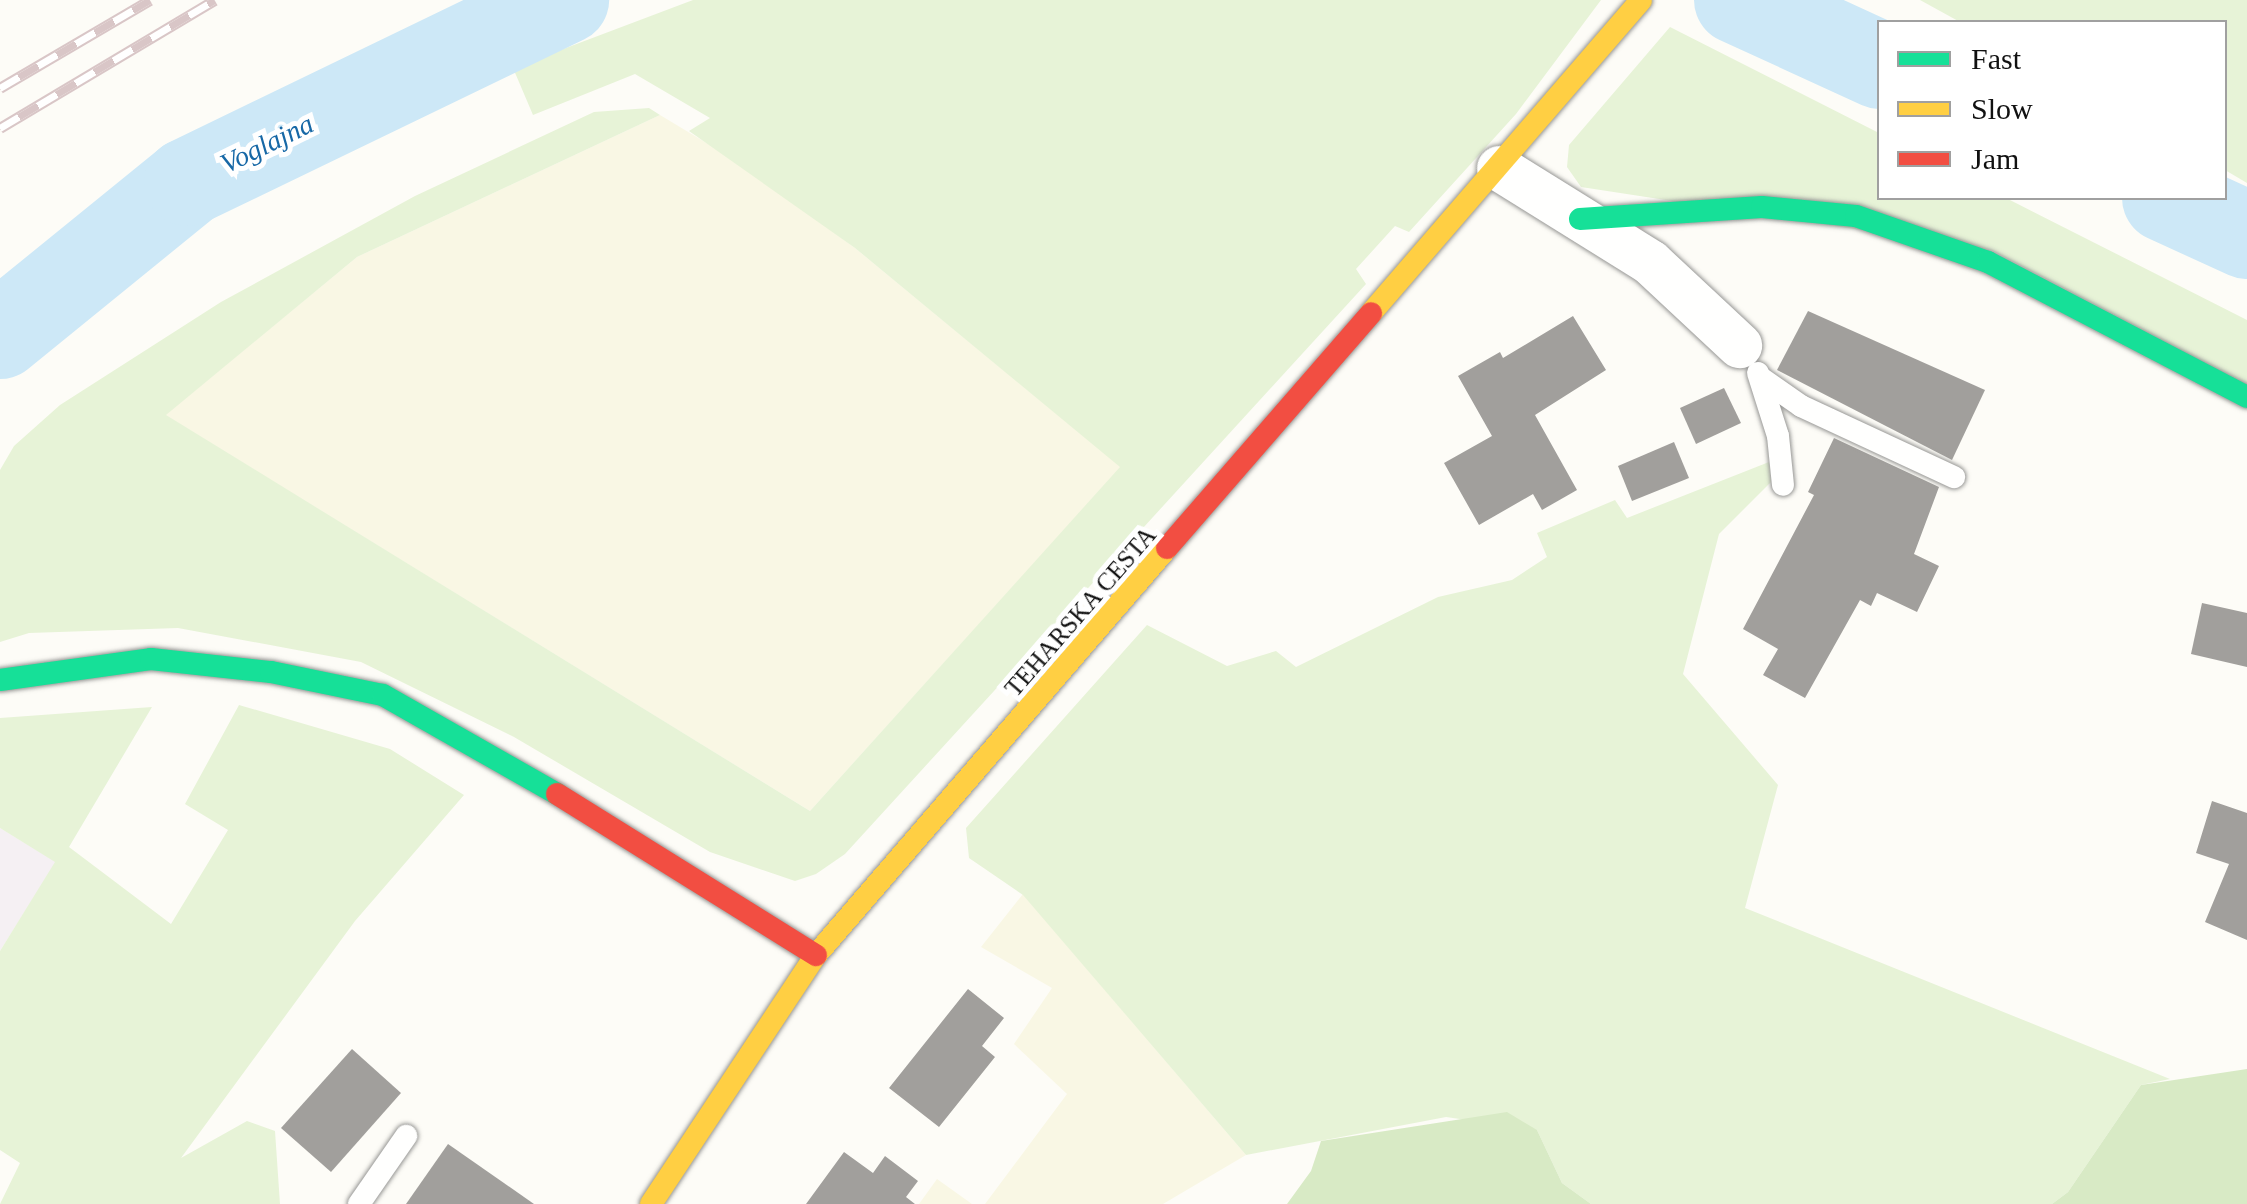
<!DOCTYPE html>
<style>
body{margin:0}
#map{position:relative;width:2247px;height:1204px;overflow:hidden;background:#fdfcf7;font-family:Georgia,serif}
div>[style]{position:absolute}
[style*='--x']{left:calc(var(--x)*1px);top:calc(var(--y)*1px);width:calc(var(--w)*1px);rotate:calc(var(--a)*1deg)}
.industrial>*{inset:0;background:#f5f0f3}
.farmland>*{inset:0;background:#f9f7e4}
.green>*{inset:0;background:#e7f3d7}
.forest>*{inset:0;background:#d8eac5}
.river>*{height:88px;margin:-44px;padding:0 44px;transform-origin:44px;border-radius:44px;background:#cde8f7}
.building>*{inset:0;background:#a19f9c}
.roads{filter:drop-shadow(0 0 2px #979795) drop-shadow(0 0 2px #979795)}
.lane>*{height:22px;margin:-11px;padding:0 11px;transform-origin:11px;border-radius:11px;background:#fffffe}
.street>*{height:45px;margin:-22.5px;padding:0 22.5px;transform-origin:22.5px;border-radius:22.5px;background:#fffffe}
.fast>*{height:22px;margin:-11px;padding:0 11px;transform-origin:11px;border-radius:11px;background:#16e098}
.slow>*{height:22px;margin:-11px;padding:0 11px;transform-origin:11px;border-radius:11px;background:#ffcf43}
.jam>*{height:22px;margin:-11px;padding:0 11px;transform-origin:11px;border-radius:11px;background:#f24e42}
.rail>*{height:11px;margin-top:-5.5px;transform-origin:0;background:repeating-linear-gradient(90deg,#fff 0 22px,#d9c6c7 0 44px);box-sizing:border-box;border-block:2px solid #d9c6c7}
span{translate:-50% -50%;white-space:nowrap;text-align:center;line-height:1.15;-webkit-text-stroke:10px #fff;paint-order:stroke}
.street-label{font-size:25px;color:#111}
.water-label{font-size:28px;color:#1768a6;font-style:italic}
.legend{position:absolute;left:1877px;top:20px;width:350px;height:180px;box-sizing:border-box;background:#fff;border:2px solid #a0a0a0;margin:0;padding:12px 18px;list-style:none;font-size:30px;color:#111}
.legend li{display:flex;align-items:center;gap:20px;height:50px}
.legend b{width:50px;border:2px solid #a0a0a0}
</style>
<div id="map">
<div class="industrial">
<i style="clip-path:polygon(0 828px,56px 862px,0 951px)"></i>
</div>
<div class="farmland">
<i style="clip-path:polygon(660px 115px,738px 162px,855px 248px,1121px 467px,810px 811px,165px 415px,357px 257px)"></i>
<i style="clip-path:polygon(1023px 894px,1246px 1155px,1163px 1204px,985px 1204px,1067px 1094px,1014px 1044px,1052px 988px,981px 947px)"></i>
<i style="clip-path:polygon(937px 1179px,972px 1204px,919px 1204px)"></i>
</div>
<div class="green">
<i style="clip-path:polygon(693px 0,1601px 0,1516px 114px,1409px 232px,1395px 226px,1356px 269px,1366px 284px,845px 854px,816px 874px,795px 881px,710px 852px,514px 737px,361px 662px,178px 628px,29px 633px,0 642px,0 470px,14px 446px,60px 405px,221px 302px,415px 196px,594px 112px,649px 108px,660px 115px,357px 257px,166px 415px,810px 811px,1120px 467px,855px 248px,689px 131px,710px 118px,635px 74px,533px 115px,513px 68px)"></i>
<i style="clip-path:polygon(1920px 0,2247px 0,2247px 183px,2225px 170px,2224px 22px,1960px 22px)"></i>
<i style="clip-path:polygon(1670px 27px,1879px 133px,1880px 198px,2006px 198px,2247px 320px,2247px 385px,1991px 250px,1581px 187px,1567px 167px,1569px 145px)"></i>
<i style="clip-path:polygon(1769px 462px,1771px 482px,1719px 534px,1683px 674px,1778px 785px,1745px 908px,2170px 1079px,2141px 1085px,2068px 1192px,2052px 1204px,1591px 1204px,1562px 1183px,1537px 1130px,1446px 1117px,1246px 1155px,1023px 895px,969px 858px,966px 828px,1147px 625px,1227px 666px,1276px 651px,1296px 667px,1438px 597px,1512px 580px,1547px 557px,1537px 533px,1615px 500px,1627px 518px)"></i>
<i style="clip-path:polygon(239px 705px,390px 749px,464px 795px,355px 921px,181px 1158px,247px 1121px,275px 1131px,280px 1204px,0 1204px,20px 1163px,0 1150px,0 951px,55px 862px,0 828px,0 718px,152px 707px,69px 847px,171px 924px,228px 830px,185px 804px)"></i>
</div>
<div class="forest">
<i style="clip-path:polygon(2247px 1069px,2247px 1204px,2052px 1204px,2068px 1192px,2141px 1085px)"></i>
<i style="clip-path:polygon(1507px 1112px,1537px 1130px,1562px 1183px,1591px 1204px,1287px 1204px,1311px 1171px,1321px 1141px)"></i>
</div>
<div class="river">
<i style="--x:1738;--y:0;--w:156;--a:24.6"></i>
<i style="--x:2166;--y:198;--w:89;--a:24.6"></i>
<i style="--x:0;--y:335;--w:242;--a:-39.1"></i>
<i style="--x:188;--y:182;--w:419;--a:-25.8"></i>
</div>
<div class="building">
<i style="clip-path:polygon(1808px 311px,1985px 390px,1952px 460px,1777px 370px)"></i>
<i style="clip-path:polygon(1573px 316px,1606px 370px,1535px 415px,1577px 490px,1542px 510px,1533px 494px,1479px 525px,1444px 463px,1492px 436px,1458px 376px,1500px 352px,1503px 358px)"></i>
<i style="clip-path:polygon(1724px 388px,1741px 423px,1696px 444px,1680px 408px)"></i>
<i style="clip-path:polygon(1834px 438px,1939px 487px,1914px 554px,1939px 566px,1917px 612px,1877px 593px,1871px 606px,1860px 600px,1805px 698px,1763px 675px,1778px 649px,1743px 629px,1814px 495px,1808px 492px)"></i>
<i style="clip-path:polygon(1674px 442px,1689px 478px,1632px 501px,1618px 466px)"></i>
<i style="clip-path:polygon(2202px 603px,2247px 613px,2247px 667px,2191px 654px)"></i>
<i style="clip-path:polygon(2212px 801px,2247px 813px,2247px 940px,2205px 922px,2229px 864px,2196px 853px)"></i>
<i style="clip-path:polygon(968px 989px,1004px 1018px,982px 1046px,995px 1057px,939px 1127px,889px 1088px)"></i>
<i style="clip-path:polygon(352px 1049px,401px 1093px,331px 1172px,281px 1128px)"></i>
<i style="clip-path:polygon(448px 1144px,534px 1204px,406px 1204px)"></i>
<i style="clip-path:polygon(844px 1152px,873px 1173px,885px 1156px,918px 1181px,906px 1197px,915px 1204px,806px 1204px)"></i>
</div>
<div class="roads">
<div class="lane">
<i style="--x:1758;--y:373;--w:66;--a:72.4"></i>
<i style="--x:1778;--y:436;--w:49;--a:84.2"></i>
<i style="--x:1761;--y:378;--w:49;--a:35"></i>
<i style="--x:1801;--y:406;--w:169;--a:24.9"></i>
<i style="--x:359;--y:1204;--w:83;--a:-55.3"></i>
</div>
<div class="street">
<i style="--x:1499;--y:168;--w:178;--a:31.9"></i>
<i style="--x:1650;--y:262;--w:122;--a:43"></i>
</div>
<div class="fast">
<i style="--x:1580;--y:219;--w:182;--a:-3.8"></i>
<i style="--x:1762;--y:207;--w:94;--a:5.5"></i>
<i style="--x:1856;--y:216;--w:140;--a:19.2"></i>
<i style="--x:1988;--y:262;--w:292;--a:27.5"></i>
<i style="--x:0;--y:680;--w:152;--a:-7.9"></i>
<i style="--x:151;--y:659;--w:121;--a:6.2"></i>
<i style="--x:271;--y:672;--w:114;--a:11.6"></i>
<i style="--x:383;--y:695;--w:200;--a:29.6"></i>
</div>
<div class="slow">
<i style="--x:1371;--y:313;--w:413;--a:-49.2"></i>
<i style="--x:651;--y:1204;--w:299;--a:-56.5"></i>
<i style="--x:816;--y:955;--w:537;--a:-49.23"></i>
</div>
<div class="jam">
<i style="--x:1167;--y:548;--w:311;--a:-49"></i>
<i style="--x:557;--y:794;--w:305;--a:31.9"></i>
</div>
</div>
<div class="rail">
<i style="--x:0;--y:88;--w:174;--a:-30.4"></i>
<i style="--x:0;--y:128;--w:250;--a:-30.8"></i>
</div>
<div class="street-label">
<span style="left:1081px;top:612px;rotate:-49deg">TEHARSKA CESTA</span>
</div>
<div class="water-label">
<span style="left:267px;top:144px;rotate:-26deg">Voglajna</span>
</div>
<ul class="legend">
<li><b style="height:12px;background:#16e098"></b>Fast</li>
<li><b style="height:12px;background:#ffcf43"></b>Slow</li>
<li><b style="height:12px;background:#f24e42"></b>Jam</li>
</ul>
</div>
